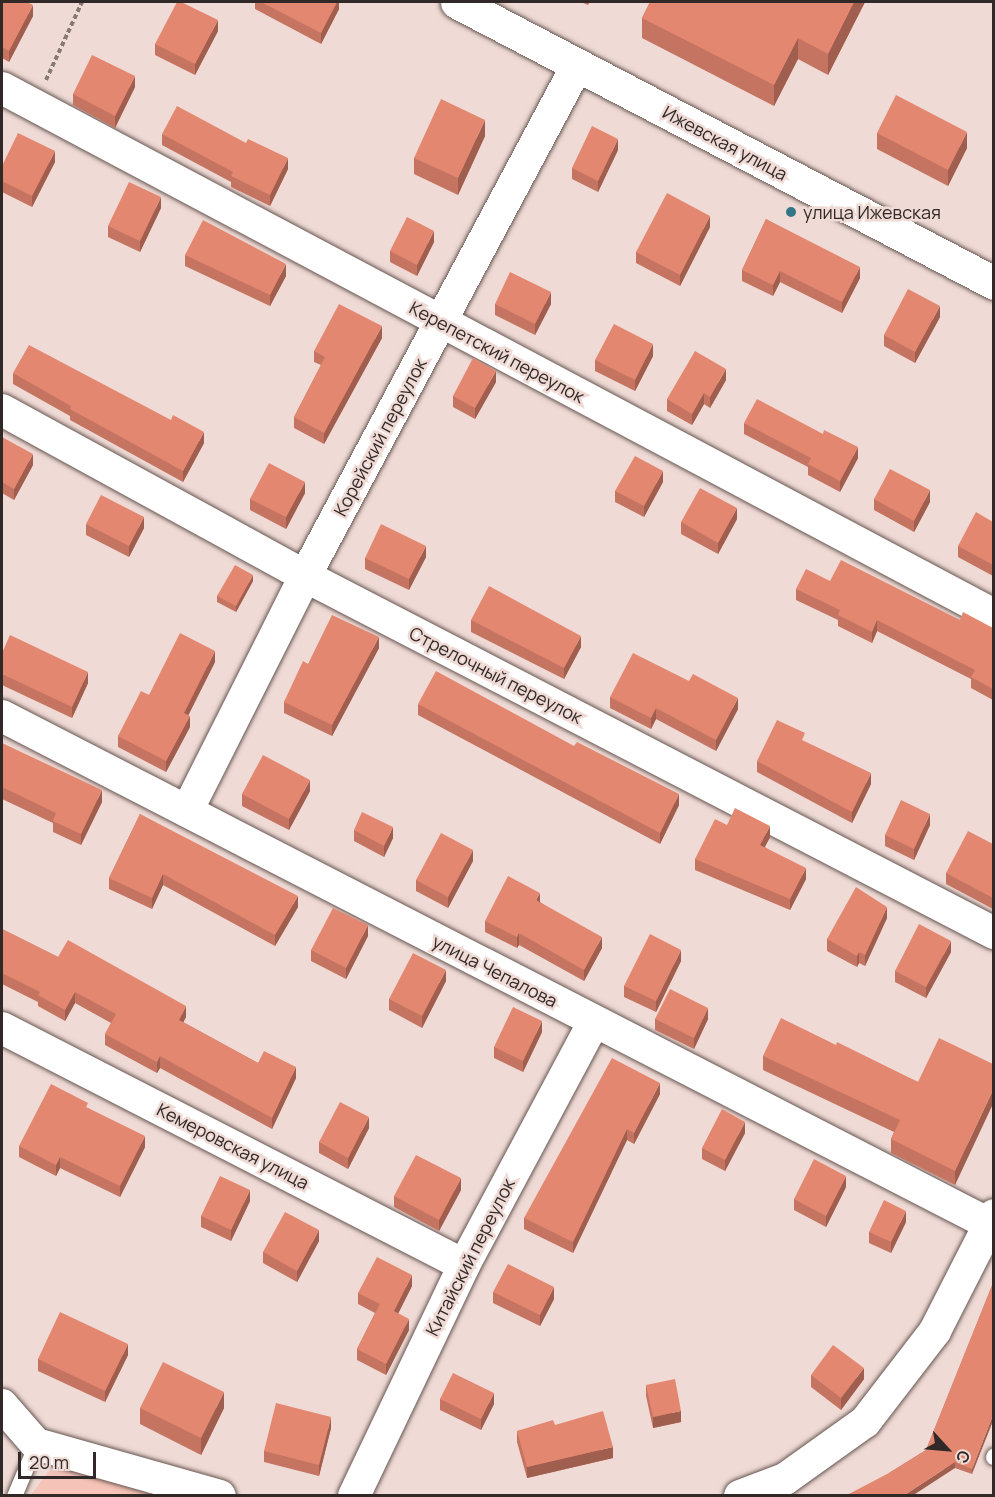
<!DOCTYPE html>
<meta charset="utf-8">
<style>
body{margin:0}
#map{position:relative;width:995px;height:1497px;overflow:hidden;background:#efdad5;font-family:Manrope,sans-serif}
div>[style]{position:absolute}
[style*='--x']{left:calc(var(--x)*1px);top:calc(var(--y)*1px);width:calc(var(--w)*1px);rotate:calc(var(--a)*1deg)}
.green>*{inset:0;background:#f5c3b7}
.path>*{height:4px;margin-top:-2px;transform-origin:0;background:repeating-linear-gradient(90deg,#867975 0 4.5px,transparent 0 7.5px)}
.roads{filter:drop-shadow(0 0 2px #665550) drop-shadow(0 0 2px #665550)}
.service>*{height:15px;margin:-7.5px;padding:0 7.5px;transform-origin:7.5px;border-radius:7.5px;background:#fff}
.minor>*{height:32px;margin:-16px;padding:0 16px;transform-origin:16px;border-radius:16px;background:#fff}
.secondary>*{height:33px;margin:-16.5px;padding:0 16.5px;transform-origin:16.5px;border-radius:16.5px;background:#fff}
.wall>*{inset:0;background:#c47461}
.shaded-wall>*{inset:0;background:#a05e4f}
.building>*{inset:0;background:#e48771}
.dots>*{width:16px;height:16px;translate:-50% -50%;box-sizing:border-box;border:3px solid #efdad5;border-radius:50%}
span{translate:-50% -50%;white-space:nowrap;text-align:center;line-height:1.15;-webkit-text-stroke:5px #efdad5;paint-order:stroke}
.street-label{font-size:18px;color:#302927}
.poi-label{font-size:18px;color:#302927}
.left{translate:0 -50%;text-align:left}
.frame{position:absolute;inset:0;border:3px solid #302927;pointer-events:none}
.north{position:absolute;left:917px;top:1419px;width:60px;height:60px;-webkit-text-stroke:4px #efdad5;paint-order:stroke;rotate:116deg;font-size:16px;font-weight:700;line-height:24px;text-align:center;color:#302927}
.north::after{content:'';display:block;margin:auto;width:21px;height:27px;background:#302927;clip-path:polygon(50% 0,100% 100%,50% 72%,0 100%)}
.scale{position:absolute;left:18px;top:1452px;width:78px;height:27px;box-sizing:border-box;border:3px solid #302927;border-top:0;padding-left:8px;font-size:18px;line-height:21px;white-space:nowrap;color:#302927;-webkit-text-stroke:4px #efdad5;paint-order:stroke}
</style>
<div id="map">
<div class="green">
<i style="clip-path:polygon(76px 1468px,171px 1496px,30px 1496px,49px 1471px)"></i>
</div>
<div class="path">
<i style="--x:46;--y:80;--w:86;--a:-65.2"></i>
</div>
<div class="roads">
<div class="service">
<i style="--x:993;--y:1457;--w:2;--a:-63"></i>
<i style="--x:14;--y:1496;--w:56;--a:-67.1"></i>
</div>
<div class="minor">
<i style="--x:2;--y:88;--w:1123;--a:27.98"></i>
<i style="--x:2;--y:410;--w:345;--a:28.7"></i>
<i style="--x:305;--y:576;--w:776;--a:27.39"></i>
<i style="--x:2;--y:716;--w:1110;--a:27.23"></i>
<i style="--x:187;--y:811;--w:263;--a:-63.3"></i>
<i style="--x:305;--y:576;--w:578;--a:-61.93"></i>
<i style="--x:2;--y:1028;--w:519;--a:27.16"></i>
<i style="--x:2;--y:1405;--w:52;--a:48.9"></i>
<i style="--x:36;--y:1444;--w:191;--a:15.8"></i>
<i style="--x:354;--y:1496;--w:256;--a:-64.5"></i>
<i style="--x:464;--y:1265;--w:276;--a:-61.9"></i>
<i style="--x:740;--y:1496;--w:48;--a:-20.7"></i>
<i style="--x:785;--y:1479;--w:98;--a:-35.5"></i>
<i style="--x:865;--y:1422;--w:115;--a:-52.4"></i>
<i style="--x:935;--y:1331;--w:130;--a:-63"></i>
</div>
<div class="secondary">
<i style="--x:457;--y:2;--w:606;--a:27.62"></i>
</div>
</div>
<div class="wall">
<i style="clip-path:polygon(2px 2px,33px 16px,9px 62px,2px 58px)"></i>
<i style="clip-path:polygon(255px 2px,339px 2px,339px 9px,321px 44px,255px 9px)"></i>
<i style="clip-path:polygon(581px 2px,590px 2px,588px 5px)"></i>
<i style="clip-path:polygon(650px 2px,865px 2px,828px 75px,798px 59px,774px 106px,642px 38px,642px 18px)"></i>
<i style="clip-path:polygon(218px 31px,195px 75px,155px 55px,155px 44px)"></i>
<i style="clip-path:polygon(135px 87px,115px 128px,73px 105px,73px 94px)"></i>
<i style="clip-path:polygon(877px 133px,967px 148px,948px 186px,877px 149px)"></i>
<i style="clip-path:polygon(162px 134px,288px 169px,270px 206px,231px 187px,231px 182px,162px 145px)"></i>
<i style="clip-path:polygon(485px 136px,458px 195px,414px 174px,414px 158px)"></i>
<i style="clip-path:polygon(618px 150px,598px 192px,572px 179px,572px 168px)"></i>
<i style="clip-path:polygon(55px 162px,32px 207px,2px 192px,2px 166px)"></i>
<i style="clip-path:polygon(161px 208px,140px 252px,108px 237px,108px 226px)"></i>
<i style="clip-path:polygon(766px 219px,860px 278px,842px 313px,780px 282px,773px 296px,742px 281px,742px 270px)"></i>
<i style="clip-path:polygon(710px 227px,680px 286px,636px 263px,636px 252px)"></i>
<i style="clip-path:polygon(434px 242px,417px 276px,390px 262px,390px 251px)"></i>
<i style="clip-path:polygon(185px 255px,286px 276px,270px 306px,185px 266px)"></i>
<i style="clip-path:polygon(495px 304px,551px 304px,535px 335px,495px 315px)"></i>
<i style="clip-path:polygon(940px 317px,915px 363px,884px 346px,884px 335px)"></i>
<i style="clip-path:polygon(382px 338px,324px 444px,294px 428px,294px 417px,321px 365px,314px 362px,314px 351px)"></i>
<i style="clip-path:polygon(653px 356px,635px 391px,595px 371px,595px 360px)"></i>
<i style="clip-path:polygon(13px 373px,204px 443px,183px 482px,70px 420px,70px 416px,13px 384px)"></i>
<i style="clip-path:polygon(726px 380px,710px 408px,704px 404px,692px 425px,667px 411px,667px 399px)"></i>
<i style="clip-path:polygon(496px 382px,475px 419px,453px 407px,453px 396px)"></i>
<i style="clip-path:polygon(744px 423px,858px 458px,840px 492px,808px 475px,808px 467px,744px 434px)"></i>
<i style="clip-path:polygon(2px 437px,33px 465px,14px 500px,2px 493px)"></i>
<i style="clip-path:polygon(663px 482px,644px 517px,615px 502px,615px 491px)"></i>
<i style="clip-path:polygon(305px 493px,286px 529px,250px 510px,250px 499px)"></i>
<i style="clip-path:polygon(874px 499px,930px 502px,914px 532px,874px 510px)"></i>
<i style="clip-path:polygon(737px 519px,718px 554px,681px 534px,681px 522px)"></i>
<i style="clip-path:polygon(993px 522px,993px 576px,958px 557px,958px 546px)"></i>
<i style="clip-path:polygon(86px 524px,144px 528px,129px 557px,86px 535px)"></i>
<i style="clip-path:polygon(426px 557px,409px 590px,365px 569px,365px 558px)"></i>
<i style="clip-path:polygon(253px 581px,236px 612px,217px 602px,217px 596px)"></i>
<i style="clip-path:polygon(830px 581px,960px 620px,993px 628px,993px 700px,971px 688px,971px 679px,877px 631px,872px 643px,838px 626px,838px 620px,796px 600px,796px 589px)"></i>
<i style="clip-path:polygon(471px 620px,581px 647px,564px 679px,471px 632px)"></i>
<i style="clip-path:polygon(379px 648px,332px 736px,284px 713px,284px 702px,308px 664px)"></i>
<i style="clip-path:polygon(2px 653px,88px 683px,72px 718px,2px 685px)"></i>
<i style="clip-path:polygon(215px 662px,188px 715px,190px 727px,166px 772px,118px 747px,118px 736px,149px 695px)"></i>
<i style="clip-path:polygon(610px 697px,738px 709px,716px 751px,656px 719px,651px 729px,610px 708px)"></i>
<i style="clip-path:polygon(418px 704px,679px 805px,660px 844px,418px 715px)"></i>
<i style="clip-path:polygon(2px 743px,102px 802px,81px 845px,53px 832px,53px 823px,2px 799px)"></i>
<i style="clip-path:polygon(757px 761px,871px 784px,852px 823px,757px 772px)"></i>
<i style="clip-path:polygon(310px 791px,289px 830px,242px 806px,242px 794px)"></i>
<i style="clip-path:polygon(140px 814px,298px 907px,275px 946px,163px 885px,152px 909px,109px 889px,109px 878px)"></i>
<i style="clip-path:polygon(727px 825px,770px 837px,765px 847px,806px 879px,790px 910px,695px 870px,695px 859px)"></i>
<i style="clip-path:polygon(930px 825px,914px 860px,885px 846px,885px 835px)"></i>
<i style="clip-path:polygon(354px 830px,393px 838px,384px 857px,354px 841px)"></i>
<i style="clip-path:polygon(993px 844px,993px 909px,946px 884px,946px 873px)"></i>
<i style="clip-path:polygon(473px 861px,448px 908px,416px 891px,416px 880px)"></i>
<i style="clip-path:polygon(540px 902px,602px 948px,584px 981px,519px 945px,517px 948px,485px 932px,485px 921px)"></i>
<i style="clip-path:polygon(887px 918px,865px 966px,859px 963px,857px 967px,827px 951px,827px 939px)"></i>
<i style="clip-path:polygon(2px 929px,58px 957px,186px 1017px,183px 1022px,258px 1063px,296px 1078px,272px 1129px,160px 1068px,157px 1073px,105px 1045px,105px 1034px,111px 1023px,75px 1003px,65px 1021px,38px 1006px,38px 1002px,2px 984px)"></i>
<i style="clip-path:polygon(368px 936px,346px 979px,311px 961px,311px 950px)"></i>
<i style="clip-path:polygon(951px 952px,926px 998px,895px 982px,895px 971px)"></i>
<i style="clip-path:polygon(681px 961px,656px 1012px,624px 997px,624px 986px)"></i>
<i style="clip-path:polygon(446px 981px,422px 1028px,389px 1010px,389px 999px)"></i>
<i style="clip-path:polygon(655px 1019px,708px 1019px,694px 1049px,655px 1030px)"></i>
<i style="clip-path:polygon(542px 1032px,523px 1072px,494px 1058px,494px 1047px)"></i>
<i style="clip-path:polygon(836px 1045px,918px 1082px,993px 1064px,955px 1185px,891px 1153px,891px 1139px,894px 1132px,763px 1070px,763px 1056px)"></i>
<i style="clip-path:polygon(660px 1094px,634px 1144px,627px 1140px,573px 1253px,524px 1229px,524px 1218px)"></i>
<i style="clip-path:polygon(88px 1108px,145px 1147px,120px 1197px,60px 1168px,56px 1176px,19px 1157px,19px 1146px)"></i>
<i style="clip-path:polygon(369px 1128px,348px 1169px,319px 1153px,319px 1142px)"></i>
<i style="clip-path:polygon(745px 1133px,725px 1171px,702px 1159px,702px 1148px)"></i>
<i style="clip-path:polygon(846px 1187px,826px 1227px,794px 1210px,794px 1199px)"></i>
<i style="clip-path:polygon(461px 1190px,439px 1231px,394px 1207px,394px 1196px)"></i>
<i style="clip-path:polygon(250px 1201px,231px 1241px,201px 1227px,201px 1216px)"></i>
<i style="clip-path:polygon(906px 1222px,891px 1253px,869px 1243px,869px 1232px)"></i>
<i style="clip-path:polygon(319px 1241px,297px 1282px,263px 1263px,263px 1252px)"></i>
<i style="clip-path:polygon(993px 1283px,972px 1474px,955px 1468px,889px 1473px,926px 1450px)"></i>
<i style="clip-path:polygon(412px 1286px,398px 1313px,409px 1330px,386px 1375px,357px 1360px,357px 1349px,375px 1313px,358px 1304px,358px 1293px)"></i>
<i style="clip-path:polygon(493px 1292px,554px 1299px,540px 1326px,493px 1303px)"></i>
<i style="clip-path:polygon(128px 1355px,105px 1402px,38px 1371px,38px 1359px)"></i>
<i style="clip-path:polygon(811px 1375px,864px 1379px,841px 1410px,811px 1387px)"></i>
<i style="clip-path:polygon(646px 1385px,681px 1422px,653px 1428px,646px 1396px)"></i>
<i style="clip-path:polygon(440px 1399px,494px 1404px,481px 1430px,440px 1410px)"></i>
<i style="clip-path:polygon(140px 1408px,224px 1408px,201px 1455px,140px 1424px)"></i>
<i style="clip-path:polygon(555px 1425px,613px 1458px,527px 1478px,517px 1442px,517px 1431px)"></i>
<i style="clip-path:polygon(331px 1428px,319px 1476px,264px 1462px,264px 1451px)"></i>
</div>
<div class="shaded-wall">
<i style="clip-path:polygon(337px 2px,339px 2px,339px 9px,321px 44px,321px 33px)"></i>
<i style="clip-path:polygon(854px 2px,865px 2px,828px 75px,828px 54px)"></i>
<i style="clip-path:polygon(33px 5px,33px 16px,9px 62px,9px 51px)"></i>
<i style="clip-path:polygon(218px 20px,218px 31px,195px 75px,195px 64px)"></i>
<i style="clip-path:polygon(798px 38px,798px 59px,774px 106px,774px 85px)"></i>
<i style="clip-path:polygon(135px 76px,135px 87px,115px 128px,115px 116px)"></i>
<i style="clip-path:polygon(485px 120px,485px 136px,458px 195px,458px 178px)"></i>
<i style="clip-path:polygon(967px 132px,967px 148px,948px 186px,948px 170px)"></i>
<i style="clip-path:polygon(618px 139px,618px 150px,598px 192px,598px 181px)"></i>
<i style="clip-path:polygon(55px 151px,55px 162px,32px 207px,32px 196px)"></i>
<i style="clip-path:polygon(288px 158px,288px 169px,270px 206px,270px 195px)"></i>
<i style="clip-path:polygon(161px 197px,161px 208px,140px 252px,140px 241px)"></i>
<i style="clip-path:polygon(710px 216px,710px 227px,680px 286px,680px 275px)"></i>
<i style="clip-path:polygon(434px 231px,434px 242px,417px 276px,417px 265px)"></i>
<i style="clip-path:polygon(286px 264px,286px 276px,270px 306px,270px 295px)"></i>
<i style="clip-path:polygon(860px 267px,860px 278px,842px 313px,842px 302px)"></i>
<i style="clip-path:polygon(780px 271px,780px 282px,773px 296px,773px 285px)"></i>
<i style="clip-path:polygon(551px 292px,551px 304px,535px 335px,535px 324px)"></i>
<i style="clip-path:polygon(940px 306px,940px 317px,915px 363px,915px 352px)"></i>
<i style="clip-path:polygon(382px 326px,382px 338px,324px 444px,324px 433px)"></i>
<i style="clip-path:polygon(653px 344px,653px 356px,635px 391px,635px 380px)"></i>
<i style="clip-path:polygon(726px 369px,726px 380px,710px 408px,710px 397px)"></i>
<i style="clip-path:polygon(496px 371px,496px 382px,475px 419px,475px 408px)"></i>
<i style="clip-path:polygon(704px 393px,704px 404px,692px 425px,692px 414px)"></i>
<i style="clip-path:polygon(204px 432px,204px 443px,183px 482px,183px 471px)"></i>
<i style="clip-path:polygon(858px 447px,858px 458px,840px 492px,840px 481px)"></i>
<i style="clip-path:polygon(33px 454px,33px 465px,14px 500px,14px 489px)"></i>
<i style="clip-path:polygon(663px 471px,663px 482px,644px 517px,644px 506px)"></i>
<i style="clip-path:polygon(305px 482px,305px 493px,286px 529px,286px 517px)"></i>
<i style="clip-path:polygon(930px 490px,930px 502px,914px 532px,914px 521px)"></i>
<i style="clip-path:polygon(737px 508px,737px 519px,718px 554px,718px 543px)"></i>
<i style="clip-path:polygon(144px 517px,144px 528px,129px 557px,129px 546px)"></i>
<i style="clip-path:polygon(426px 546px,426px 557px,409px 590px,409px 579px)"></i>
<i style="clip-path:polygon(253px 575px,253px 581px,236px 612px,236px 606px)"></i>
<i style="clip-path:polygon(877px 620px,877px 631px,872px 643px,872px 632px)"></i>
<i style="clip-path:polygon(581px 636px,581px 647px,564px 679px,564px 668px)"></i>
<i style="clip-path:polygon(379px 637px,379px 648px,332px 736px,332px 725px)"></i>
<i style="clip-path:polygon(215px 651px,215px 662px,184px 724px,184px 713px)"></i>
<i style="clip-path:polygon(88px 672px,88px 683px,72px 718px,72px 707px)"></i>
<i style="clip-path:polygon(738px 698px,738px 709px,716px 751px,716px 740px)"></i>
<i style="clip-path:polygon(656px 708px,656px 719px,651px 729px,651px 718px)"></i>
<i style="clip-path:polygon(190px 716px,190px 727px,166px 772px,166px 761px)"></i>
<i style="clip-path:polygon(871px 773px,871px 784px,852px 823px,852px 812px)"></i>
<i style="clip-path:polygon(310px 780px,310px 791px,289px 830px,289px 819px)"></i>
<i style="clip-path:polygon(102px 790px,102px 802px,81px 845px,81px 834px)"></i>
<i style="clip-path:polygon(679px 794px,679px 805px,660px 844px,660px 833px)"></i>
<i style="clip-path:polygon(930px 814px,930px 825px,914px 860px,914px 849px)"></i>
<i style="clip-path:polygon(770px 826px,770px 837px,760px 856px,760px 845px)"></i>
<i style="clip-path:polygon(393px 827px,393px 838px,384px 857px,384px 846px)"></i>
<i style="clip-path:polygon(473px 850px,473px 861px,448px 908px,448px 897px)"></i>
<i style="clip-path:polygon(806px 868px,806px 879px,790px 910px,790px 899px)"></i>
<i style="clip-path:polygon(163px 874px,163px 885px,152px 909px,152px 898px)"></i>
<i style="clip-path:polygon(540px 893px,540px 904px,536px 900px)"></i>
<i style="clip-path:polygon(298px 896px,298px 907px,275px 946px,275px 935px)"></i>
<i style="clip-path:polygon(887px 907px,887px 918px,865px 966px,865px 955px)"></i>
<i style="clip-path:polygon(368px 925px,368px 936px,346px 979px,346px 968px)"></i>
<i style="clip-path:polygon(519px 933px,519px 945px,517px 948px,517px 937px)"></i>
<i style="clip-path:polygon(602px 937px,602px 948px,584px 981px,584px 970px)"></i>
<i style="clip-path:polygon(951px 941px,951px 952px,926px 998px,926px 987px)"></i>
<i style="clip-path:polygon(681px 950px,681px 961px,656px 1012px,656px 1001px)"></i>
<i style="clip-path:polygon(859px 952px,859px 963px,857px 967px,857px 956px)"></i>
<i style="clip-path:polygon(446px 970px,446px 981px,422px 1028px,422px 1016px)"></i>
<i style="clip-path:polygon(75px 992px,75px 1003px,65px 1021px,65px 1010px)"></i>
<i style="clip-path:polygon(186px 1006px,186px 1017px,179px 1031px,179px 1020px)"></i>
<i style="clip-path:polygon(708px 1008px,708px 1019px,694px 1049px,694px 1038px)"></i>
<i style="clip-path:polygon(542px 1021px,542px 1032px,523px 1072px,523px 1061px)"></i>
<i style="clip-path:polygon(160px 1056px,160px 1068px,157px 1073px,157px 1062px)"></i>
<i style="clip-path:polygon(296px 1067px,296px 1078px,272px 1129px,272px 1118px)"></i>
<i style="clip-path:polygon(660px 1083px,660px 1094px,634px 1144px,634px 1133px)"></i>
<i style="clip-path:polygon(993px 1090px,993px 1104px,955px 1185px,955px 1171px)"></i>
<i style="clip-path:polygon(369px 1117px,369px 1128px,348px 1169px,348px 1158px)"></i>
<i style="clip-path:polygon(745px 1122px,745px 1133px,725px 1171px,725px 1160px)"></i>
<i style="clip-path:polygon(627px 1129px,627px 1140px,573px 1253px,573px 1242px)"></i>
<i style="clip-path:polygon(145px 1136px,145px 1147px,120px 1197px,120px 1186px)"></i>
<i style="clip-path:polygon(60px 1157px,60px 1168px,56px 1176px,56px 1165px)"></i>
<i style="clip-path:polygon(846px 1176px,846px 1187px,826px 1227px,826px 1216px)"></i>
<i style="clip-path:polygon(461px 1178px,461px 1190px,439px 1231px,439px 1220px)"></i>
<i style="clip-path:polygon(250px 1190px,250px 1201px,231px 1241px,231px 1230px)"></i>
<i style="clip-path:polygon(906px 1211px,906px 1222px,891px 1253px,891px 1242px)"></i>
<i style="clip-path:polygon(319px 1230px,319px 1241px,297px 1282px,297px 1271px)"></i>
<i style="clip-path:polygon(412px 1275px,412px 1286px,394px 1322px,394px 1311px)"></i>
<i style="clip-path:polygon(554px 1287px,554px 1299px,540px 1326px,540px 1315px)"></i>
<i style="clip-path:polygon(409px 1319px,409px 1330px,386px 1375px,386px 1364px)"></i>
<i style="clip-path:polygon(128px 1344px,128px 1355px,105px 1402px,105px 1391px)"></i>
<i style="clip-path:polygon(864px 1368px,864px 1379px,841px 1410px,841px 1398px)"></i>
<i style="clip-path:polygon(224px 1392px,224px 1408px,201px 1455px,201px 1438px)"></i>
<i style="clip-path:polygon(494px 1393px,494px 1404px,481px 1430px,481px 1419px)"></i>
<i style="clip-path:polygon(681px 1411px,681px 1422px,653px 1428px,653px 1417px)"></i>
<i style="clip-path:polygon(993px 1415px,993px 1421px,972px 1474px,972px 1469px)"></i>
<i style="clip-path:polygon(331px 1417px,331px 1428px,319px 1476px,319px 1465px)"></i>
<i style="clip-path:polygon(613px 1447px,613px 1458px,527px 1478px,527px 1467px)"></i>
<i style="clip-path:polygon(955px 1462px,955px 1468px,912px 1496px,903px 1496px)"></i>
</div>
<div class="building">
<i style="clip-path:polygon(2px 2px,27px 2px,33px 5px,9px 51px,2px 47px)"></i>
<i style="clip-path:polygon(177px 2px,181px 2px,218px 20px,195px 64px,155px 44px)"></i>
<i style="clip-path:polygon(261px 2px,337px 2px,321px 33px)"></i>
<i style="clip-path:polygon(650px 2px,854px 2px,828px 54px,798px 38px,774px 85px,642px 18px)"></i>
<i style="clip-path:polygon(92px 55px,135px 76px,115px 116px,73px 94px)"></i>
<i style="clip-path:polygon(896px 95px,967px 132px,948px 170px,877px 133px)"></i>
<i style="clip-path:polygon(441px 99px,485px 120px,458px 178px,414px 158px)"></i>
<i style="clip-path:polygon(177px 106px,246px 143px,248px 139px,288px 158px,270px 195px,231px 176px,233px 172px,162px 134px)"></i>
<i style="clip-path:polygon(592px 126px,618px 139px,598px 181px,572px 168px)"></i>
<i style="clip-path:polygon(18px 133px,55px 151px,32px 196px,2px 181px,2px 166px)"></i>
<i style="clip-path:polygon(129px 182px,161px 197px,140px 241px,108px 226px)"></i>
<i style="clip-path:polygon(667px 193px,710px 216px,680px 275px,636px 252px)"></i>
<i style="clip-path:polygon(407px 217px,434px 231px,417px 265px,390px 251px)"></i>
<i style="clip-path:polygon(766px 219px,860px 267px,842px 302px,780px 271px,773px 285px,742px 270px)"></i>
<i style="clip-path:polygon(203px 220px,286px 264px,270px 295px,185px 255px)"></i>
<i style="clip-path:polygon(510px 272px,551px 292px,535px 324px,495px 304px)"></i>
<i style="clip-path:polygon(908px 289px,940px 306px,915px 352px,884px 335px)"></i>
<i style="clip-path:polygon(339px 304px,382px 326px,324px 433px,294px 417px,325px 357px,314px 351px)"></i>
<i style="clip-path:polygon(614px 324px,653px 344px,635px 380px,595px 360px)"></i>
<i style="clip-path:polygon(29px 345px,171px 420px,173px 415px,204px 432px,183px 471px,70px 409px,71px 406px,13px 373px)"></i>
<i style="clip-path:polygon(695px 351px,726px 369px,710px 397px,704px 393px,692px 414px,667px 399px)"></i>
<i style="clip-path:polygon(473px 358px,496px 371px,475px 408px,453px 396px)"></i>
<i style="clip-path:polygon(757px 399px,823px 434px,824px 430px,858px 447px,840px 481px,808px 464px,811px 458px,744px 423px)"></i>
<i style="clip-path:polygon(2px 437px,33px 454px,14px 489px,2px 482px)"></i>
<i style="clip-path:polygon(635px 456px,663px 471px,644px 506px,615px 491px)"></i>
<i style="clip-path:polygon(269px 463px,305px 482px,286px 517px,250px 499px)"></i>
<i style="clip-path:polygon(890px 469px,930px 490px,914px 521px,874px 499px)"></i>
<i style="clip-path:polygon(700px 488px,737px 508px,718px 543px,681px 522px)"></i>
<i style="clip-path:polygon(101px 495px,144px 517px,129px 546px,86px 524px)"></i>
<i style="clip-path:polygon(976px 512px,993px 522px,993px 565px,958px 546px)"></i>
<i style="clip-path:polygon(381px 524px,426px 546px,409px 579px,365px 558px)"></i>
<i style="clip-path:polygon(841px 560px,960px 620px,963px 612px,993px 628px,993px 689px,971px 677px,975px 670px,877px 620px,872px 632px,838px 615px,840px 610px,796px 589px,806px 569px,830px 581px)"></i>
<i style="clip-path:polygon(235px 565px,253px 575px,236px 606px,217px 596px)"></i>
<i style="clip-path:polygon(489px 586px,581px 636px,564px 668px,471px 620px)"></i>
<i style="clip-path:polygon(332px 615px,379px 637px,332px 725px,284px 702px,303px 661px,308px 664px)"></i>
<i style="clip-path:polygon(180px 633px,215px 651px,184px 713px,190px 716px,166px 761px,118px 736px,141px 691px,149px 695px)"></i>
<i style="clip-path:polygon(10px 635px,88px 672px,72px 707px,2px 674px,2px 653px)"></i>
<i style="clip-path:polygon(633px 653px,689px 681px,693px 674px,738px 698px,716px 740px,656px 708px,651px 718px,610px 697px)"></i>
<i style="clip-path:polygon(436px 671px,574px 746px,577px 742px,679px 794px,660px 833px,418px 704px)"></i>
<i style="clip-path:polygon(777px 720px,805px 733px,802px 740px,871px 773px,852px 812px,757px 761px)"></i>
<i style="clip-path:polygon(2px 743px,102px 790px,81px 834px,53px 821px,56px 813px,2px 787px)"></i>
<i style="clip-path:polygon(263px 755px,310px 780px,289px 819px,242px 794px)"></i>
<i style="clip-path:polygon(901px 800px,930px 814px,914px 849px,885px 835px)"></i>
<i style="clip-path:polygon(735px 808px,770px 826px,760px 845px,806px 868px,790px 899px,695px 859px,715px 819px,727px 825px)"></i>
<i style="clip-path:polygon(362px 812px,393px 827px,384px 846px,354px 830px)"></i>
<i style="clip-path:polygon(140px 814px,298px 896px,275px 935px,163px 874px,152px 898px,109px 878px)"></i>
<i style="clip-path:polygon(968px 831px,993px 844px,993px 898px,946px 873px)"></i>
<i style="clip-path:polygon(441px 833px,473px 850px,448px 897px,416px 880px)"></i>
<i style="clip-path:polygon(508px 876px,540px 893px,536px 900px,602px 937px,584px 970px,519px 933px,517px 937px,485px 921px)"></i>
<i style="clip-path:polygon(856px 887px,887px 907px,865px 955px,859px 952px,857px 956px,827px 939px)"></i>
<i style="clip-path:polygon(333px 908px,368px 925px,346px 968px,311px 950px)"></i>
<i style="clip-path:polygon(919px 924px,951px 941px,926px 987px,895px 971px)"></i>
<i style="clip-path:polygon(2px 929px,58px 957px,68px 940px,186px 1006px,179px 1020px,258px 1063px,264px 1051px,296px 1067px,272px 1118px,160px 1056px,157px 1062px,105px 1034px,116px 1014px,75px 992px,65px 1010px,38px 995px,40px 992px,2px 973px)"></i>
<i style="clip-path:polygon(650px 934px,681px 950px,656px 1001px,624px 986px)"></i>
<i style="clip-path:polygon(413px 953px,446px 970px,422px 1016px,389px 999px)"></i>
<i style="clip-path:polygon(670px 989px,708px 1008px,694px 1038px,655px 1019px)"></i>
<i style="clip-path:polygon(513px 1007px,542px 1021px,523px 1061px,494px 1047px)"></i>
<i style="clip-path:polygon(781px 1018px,836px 1045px,837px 1042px,918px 1082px,939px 1038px,993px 1064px,993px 1090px,955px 1171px,891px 1139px,900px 1120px,763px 1056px)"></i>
<i style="clip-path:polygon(612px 1058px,660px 1083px,634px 1133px,627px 1129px,573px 1242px,524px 1218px)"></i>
<i style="clip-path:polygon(51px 1084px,88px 1103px,86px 1107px,145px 1136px,120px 1186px,60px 1157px,56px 1165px,19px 1146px)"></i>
<i style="clip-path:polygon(340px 1102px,369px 1117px,348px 1158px,319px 1142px)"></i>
<i style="clip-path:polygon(722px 1109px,745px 1122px,725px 1160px,702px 1148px)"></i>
<i style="clip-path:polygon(416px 1155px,461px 1178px,439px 1220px,394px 1196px)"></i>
<i style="clip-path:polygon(814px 1159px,846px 1176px,826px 1216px,794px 1199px)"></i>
<i style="clip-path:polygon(220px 1176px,250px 1190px,231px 1230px,201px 1216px)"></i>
<i style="clip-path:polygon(884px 1200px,906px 1211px,891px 1242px,869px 1232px)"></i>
<i style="clip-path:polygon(285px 1212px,319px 1230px,297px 1271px,263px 1252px)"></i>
<i style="clip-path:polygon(377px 1257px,412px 1275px,394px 1311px,409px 1319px,386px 1364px,357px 1349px,380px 1304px,358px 1293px)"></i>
<i style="clip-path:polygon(508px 1264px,554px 1287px,540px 1315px,493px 1292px)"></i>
<i style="clip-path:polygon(993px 1283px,993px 1415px,972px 1469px,955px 1462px,903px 1496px,845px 1496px,889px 1473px,926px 1450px)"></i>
<i style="clip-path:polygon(60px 1312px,128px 1344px,105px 1391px,38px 1359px)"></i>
<i style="clip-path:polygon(833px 1345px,864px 1368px,841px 1398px,811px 1375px)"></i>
<i style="clip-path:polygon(163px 1362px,224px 1392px,201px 1438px,140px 1408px)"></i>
<i style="clip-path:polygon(453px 1373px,494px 1393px,481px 1419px,440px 1399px)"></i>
<i style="clip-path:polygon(675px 1379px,681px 1411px,653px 1417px,646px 1385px)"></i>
<i style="clip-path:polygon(276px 1403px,331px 1417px,319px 1465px,264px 1451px)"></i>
<i style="clip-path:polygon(603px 1411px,613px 1447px,527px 1467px,517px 1431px,553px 1420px,555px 1425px)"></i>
</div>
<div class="dots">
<i style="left:791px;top:212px;background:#327685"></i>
</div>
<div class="street-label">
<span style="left:725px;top:143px;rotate:28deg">Ижевская улица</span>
<span style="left:497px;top:352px;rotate:28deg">Керепетский переулок</span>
<span style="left:380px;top:437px;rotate:-62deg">Корейский переулок</span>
<span style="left:496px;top:675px;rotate:27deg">Стрелочный переулок</span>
<span style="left:495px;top:971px;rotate:27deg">улица Чепалова</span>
<span style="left:233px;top:1146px;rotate:27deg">Кемеровская улица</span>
<span style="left:470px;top:1257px;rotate:-63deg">Китайский переулок</span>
</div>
<div class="poi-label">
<span class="left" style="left:803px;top:212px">улица Ижевская</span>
</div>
<div class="frame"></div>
<div class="north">С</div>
<div class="scale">20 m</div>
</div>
